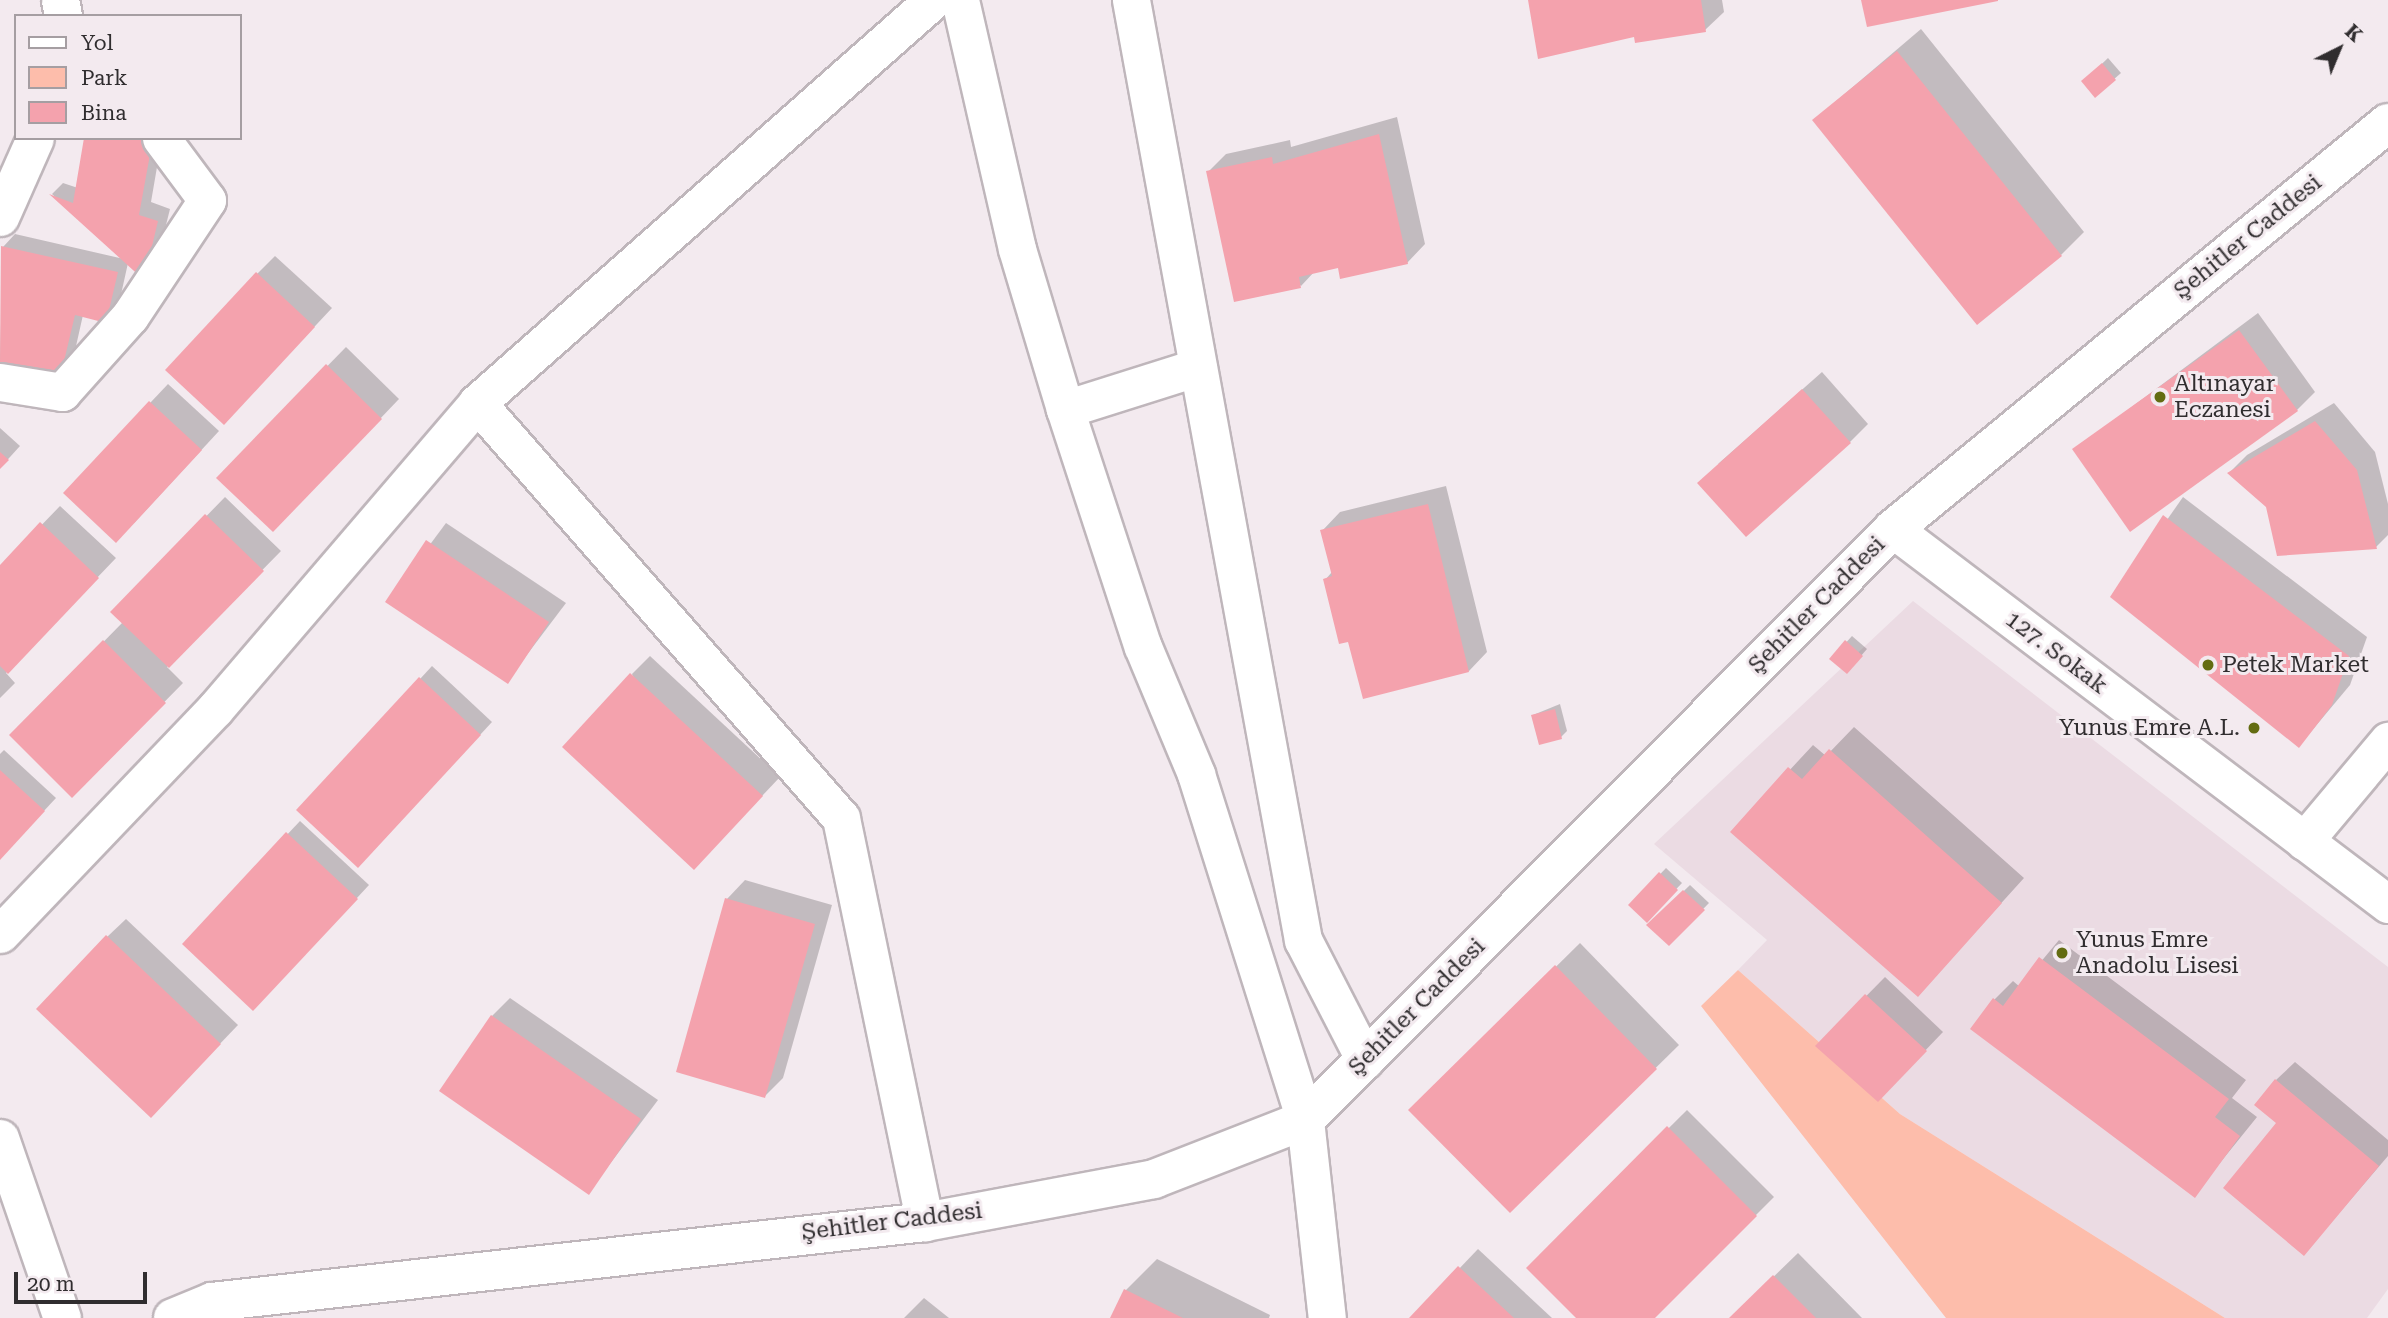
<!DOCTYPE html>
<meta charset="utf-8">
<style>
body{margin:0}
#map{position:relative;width:2388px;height:1318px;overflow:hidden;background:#f3eaef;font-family:"Roboto Serif",serif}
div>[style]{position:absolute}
.built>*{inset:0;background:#ebdbe3}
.green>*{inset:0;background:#fdbdab}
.shadow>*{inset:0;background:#0003}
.building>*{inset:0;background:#f4a2ad}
.roads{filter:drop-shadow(2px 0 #bfb6bb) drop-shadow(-2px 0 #bfb6bb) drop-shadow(0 2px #bfb6bb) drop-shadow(0 -2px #bfb6bb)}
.minor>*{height:37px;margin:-18.5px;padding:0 18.5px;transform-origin:18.5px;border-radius:18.5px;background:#fff}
.tertiary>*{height:38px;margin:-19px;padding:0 19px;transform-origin:19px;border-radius:19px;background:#fff}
.dots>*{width:19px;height:19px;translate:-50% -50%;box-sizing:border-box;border:4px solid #f3eaef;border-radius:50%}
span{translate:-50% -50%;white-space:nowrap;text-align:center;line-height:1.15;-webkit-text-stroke:6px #f3eaef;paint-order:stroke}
.street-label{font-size:23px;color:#302d2f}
.poi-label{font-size:23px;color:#302d2f}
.left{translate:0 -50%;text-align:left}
.right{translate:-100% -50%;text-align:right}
.legend{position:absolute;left:14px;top:14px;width:228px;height:126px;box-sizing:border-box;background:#f3eaef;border:2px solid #a59ea2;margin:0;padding:9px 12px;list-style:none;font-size:21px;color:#302d2f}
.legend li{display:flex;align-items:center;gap:14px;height:35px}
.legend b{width:35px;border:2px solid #a59ea2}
.north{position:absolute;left:2304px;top:14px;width:70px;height:70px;-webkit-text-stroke:5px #f3eaef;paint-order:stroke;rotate:43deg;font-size:19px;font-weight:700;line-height:28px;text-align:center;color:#302d2f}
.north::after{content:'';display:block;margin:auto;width:24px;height:32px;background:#302d2f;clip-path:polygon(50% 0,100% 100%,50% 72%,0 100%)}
.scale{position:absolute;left:14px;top:1272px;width:133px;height:32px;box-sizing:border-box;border:4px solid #302d2f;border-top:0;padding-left:9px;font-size:21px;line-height:24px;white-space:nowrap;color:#302d2f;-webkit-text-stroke:5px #f3eaef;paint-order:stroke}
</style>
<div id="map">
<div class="built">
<i style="clip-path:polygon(1913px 601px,2388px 967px,2388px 1289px,2367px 1318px,2225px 1318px,1900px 1114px,1738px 970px,1767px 940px,1654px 844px)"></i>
</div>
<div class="green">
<i style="clip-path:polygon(1738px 970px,1900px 1114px,2225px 1318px,1946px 1318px,1701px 1006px)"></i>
</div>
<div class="shadow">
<i style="clip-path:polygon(1530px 0,1722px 0,1724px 12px,1705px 30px,1636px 34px)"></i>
<i style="clip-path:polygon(1921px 29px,2084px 232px,2061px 255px,1814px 120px)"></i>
<i style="clip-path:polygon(2108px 58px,2121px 73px,2096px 95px,2084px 81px)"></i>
<i style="clip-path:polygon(1397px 117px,1425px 244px,1407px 263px,1339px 266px,1315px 271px,1301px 286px,1208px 172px,1226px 154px,1290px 140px,1291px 147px)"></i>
<i style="clip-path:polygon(162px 138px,151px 202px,170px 209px,156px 265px,128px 263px,118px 308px,106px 321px,83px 315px,72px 364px,59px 377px,0 363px,3px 247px,15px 234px,124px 259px,52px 194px,63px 183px,78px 188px)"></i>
<i style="clip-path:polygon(275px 256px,332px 308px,242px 404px,257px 274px)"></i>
<i style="clip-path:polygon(2258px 313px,2315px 392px,2297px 410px,2074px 450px)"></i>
<i style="clip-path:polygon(346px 347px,399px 399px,291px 512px,219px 477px)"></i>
<i style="clip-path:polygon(1822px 372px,1868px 424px,1850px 442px,1718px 464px)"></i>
<i style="clip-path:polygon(168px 384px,219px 431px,134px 523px,65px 493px)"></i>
<i style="clip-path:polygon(2334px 403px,2375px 452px,2388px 504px,2388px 535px,2376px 547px,2267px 506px,2229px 473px,2247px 455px)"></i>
<i style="clip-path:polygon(0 428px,20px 446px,0 468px)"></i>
<i style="clip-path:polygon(1446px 486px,1487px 652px,1469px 671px,1350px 640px,1325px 580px,1332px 572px,1322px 531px,1340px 512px)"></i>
<i style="clip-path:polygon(225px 497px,281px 551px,167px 667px,183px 683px,72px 796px,12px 735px,123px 622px,113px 612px)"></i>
<i style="clip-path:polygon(2183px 497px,2367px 637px,2350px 685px,2299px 746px,2113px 597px)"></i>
<i style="clip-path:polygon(60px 506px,116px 558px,6px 673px,15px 683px,0 698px,0 568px)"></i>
<i style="clip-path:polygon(446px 523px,566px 603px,507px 681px,388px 601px)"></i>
<i style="clip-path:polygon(1852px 636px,1867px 649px,1847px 672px,1831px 659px)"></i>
<i style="clip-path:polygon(650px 656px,780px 777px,712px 849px,632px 674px)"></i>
<i style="clip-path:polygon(432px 666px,492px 722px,371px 853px,420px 679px)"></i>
<i style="clip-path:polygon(1560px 704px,1567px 731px,1561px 737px,1533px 715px)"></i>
<i style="clip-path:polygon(1854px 727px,2024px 878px,1918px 995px,1733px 831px,1813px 745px,1826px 756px)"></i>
<i style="clip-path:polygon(4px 750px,56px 798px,0 858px,0 754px)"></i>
<i style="clip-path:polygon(300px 821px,369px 885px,266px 996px,184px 944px)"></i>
<i style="clip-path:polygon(1666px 868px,1682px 883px,1647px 920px,1631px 905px)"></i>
<i style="clip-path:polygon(745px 880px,832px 905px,783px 1078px,765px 1096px,727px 899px)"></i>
<i style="clip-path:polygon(1690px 885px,1709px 903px,1669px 944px,1649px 925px)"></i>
<i style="clip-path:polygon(126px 919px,238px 1025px,169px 1097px,107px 937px)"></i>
<i style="clip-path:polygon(2059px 940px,2246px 1080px,2232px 1098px,2257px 1117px,2194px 1195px,1994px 1000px,2013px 981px,2020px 987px)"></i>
<i style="clip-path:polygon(1580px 943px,1679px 1045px,1510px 1211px,1411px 1110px)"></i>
<i style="clip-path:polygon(1885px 977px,1943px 1032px,1896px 1081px,1818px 1045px)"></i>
<i style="clip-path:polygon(510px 998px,658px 1100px,588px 1193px,492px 1016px)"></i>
<i style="clip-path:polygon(2295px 1062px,2388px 1140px,2388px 1156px,2304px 1254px,2276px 1080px)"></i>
<i style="clip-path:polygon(1687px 1110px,1774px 1197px,1653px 1318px,1578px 1318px,1528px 1268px)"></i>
<i style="clip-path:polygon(1478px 1249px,1552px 1318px,1412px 1318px)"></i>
<i style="clip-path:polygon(1798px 1253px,1862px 1318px,1731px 1318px)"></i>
<i style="clip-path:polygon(1157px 1259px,1270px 1315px,1269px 1318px,1112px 1318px,1126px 1290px)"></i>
<i style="clip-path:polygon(924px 1298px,949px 1318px,904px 1318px)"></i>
</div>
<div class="building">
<i style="clip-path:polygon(1528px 0,1701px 0,1706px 32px,1635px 43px,1634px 37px,1538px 59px)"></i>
<i style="clip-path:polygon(1861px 0,1998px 0,1998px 1px,1867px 27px)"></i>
<i style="clip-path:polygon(1897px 51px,2062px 256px,1977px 325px,1812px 120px)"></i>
<i style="clip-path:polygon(2102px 63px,2116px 80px,2095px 98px,2081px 81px)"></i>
<i style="clip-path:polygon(1379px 134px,1408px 264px,1340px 279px,1338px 268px,1299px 277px,1301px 288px,1234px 302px,1206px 171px,1272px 157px,1273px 164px)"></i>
<i style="clip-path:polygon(84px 138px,153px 138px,139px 215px,158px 221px,144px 280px,49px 194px,73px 203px)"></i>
<i style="clip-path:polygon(1px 246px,118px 272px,106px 323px,75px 315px,60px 378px,0 365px)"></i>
<i style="clip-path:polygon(256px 272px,315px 327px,224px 425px,165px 370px)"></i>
<i style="clip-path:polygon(2239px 330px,2298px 411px,2130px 532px,2072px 449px)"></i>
<i style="clip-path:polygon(326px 364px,382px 419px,273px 532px,216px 478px)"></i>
<i style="clip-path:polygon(1802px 389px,1851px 443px,1746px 537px,1697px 483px)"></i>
<i style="clip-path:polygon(149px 401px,202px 450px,116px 543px,63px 493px)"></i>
<i style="clip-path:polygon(2315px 421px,2357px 470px,2377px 549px,2277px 556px,2266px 507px,2227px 473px)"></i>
<i style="clip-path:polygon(0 452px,9px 460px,0 469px)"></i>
<i style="clip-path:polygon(1428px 504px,1469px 672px,1363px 699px,1348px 642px,1339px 644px,1323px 579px,1332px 576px,1320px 530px)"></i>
<i style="clip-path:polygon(205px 514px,264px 571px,169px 668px,110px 612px)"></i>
<i style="clip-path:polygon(2163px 515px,2349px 656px,2332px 705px,2299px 748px,2110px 597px)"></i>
<i style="clip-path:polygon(40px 522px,99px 578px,8px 674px,0 666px,0 565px)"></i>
<i style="clip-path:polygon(426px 540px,549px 622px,508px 684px,385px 602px)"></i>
<i style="clip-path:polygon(103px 640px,166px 703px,72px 798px,9px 735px)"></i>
<i style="clip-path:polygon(1845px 640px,1863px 656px,1847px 674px,1829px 659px)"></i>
<i style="clip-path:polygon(630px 673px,763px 796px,694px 870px,562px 747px)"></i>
<i style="clip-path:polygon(419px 677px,481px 735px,358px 868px,296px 810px)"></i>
<i style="clip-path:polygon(1555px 709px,1562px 739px,1539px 745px,1531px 715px)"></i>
<i style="clip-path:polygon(1829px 749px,2002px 903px,1918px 997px,1730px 832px,1788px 767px,1802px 779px)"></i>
<i style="clip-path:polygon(0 770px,45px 811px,0 860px)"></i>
<i style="clip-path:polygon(286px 832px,358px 899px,253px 1011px,182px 944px)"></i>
<i style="clip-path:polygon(1659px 872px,1678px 890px,1647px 923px,1628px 905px)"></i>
<i style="clip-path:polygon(1683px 890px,1705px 910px,1669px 946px,1646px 925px)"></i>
<i style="clip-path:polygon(725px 898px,815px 924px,765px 1098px,676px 1072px)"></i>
<i style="clip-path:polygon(106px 935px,221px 1044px,151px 1118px,36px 1009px)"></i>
<i style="clip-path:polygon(2039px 957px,2229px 1099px,2215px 1117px,2240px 1136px,2195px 1198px,1970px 1029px,1993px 998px,2003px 1006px)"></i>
<i style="clip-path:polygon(1555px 965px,1657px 1069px,1510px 1213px,1408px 1110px)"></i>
<i style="clip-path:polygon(1865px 994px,1927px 1051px,1878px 1102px,1815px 1046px)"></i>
<i style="clip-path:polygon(491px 1015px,641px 1119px,589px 1195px,439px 1091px)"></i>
<i style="clip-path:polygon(2275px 1079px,2379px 1166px,2304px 1256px,2223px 1188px,2276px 1123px,2254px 1105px)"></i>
<i style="clip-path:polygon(1667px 1126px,1757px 1216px,1655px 1318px,1576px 1318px,1526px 1268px)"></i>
<i style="clip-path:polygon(1458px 1266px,1514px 1318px,1409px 1318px)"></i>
<i style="clip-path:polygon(1773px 1275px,1816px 1318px,1729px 1318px)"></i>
<i style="clip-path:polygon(1124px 1289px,1183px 1318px,1110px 1318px)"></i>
</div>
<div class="roads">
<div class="minor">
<i style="left:60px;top:0;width:16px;rotate:79deg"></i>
<i style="left:960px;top:0;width:255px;rotate:77.1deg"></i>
<i style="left:1017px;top:249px;width:167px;rotate:73.3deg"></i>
<i style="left:1065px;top:409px;width:250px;rotate:71.9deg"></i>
<i style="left:1143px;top:647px;width:138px;rotate:67.3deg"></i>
<i style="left:1196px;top:774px;width:363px;rotate:72.5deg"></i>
<i style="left:1305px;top:1120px;width:199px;rotate:83.7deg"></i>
<i style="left:1131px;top:0;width:956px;rotate:79.63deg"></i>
<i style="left:1303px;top:940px;width:135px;rotate:62.7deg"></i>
<i style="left:0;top:217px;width:86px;rotate:-66.1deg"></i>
<i style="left:0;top:382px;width:63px;rotate:9.2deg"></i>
<i style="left:62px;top:392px;width:102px;rotate:-48.2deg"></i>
<i style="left:130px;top:316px;width:139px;rotate:-56.4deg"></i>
<i style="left:207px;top:200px;width:77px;rotate:-126.6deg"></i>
<i style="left:477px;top:403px;width:552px;rotate:48.75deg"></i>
<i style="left:841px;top:818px;width:413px;rotate:78.3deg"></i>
<i style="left:1065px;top:409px;width:139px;rotate:-17.5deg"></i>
<i style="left:1893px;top:529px;width:621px;rotate:37.15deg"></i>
<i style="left:2304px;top:841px;width:131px;rotate:-50deg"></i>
<i style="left:0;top:934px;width:311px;rotate:-46.3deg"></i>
<i style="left:215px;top:709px;width:403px;rotate:-49.4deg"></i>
<i style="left:477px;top:403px;width:609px;rotate:-41.47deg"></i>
<i style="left:0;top:1138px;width:190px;rotate:71deg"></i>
</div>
<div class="tertiary">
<i style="left:173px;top:1318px;width:42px;rotate:-22.3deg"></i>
<i style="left:212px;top:1302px;width:717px;rotate:-6.4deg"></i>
<i style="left:925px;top:1222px;width:233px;rotate:-10.6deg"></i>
<i style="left:1154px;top:1179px;width:162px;rotate:-21.3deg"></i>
<i style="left:1305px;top:1120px;width:834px;rotate:-45.15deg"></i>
<i style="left:1893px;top:529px;width:640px;rotate:-39.36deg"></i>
</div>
</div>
<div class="dots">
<i style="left:2160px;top:397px;background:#636c11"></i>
<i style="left:2208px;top:665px;background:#636c11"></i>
<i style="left:2254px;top:728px;background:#636c11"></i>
<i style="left:2062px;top:953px;background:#636c11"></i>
</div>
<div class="street-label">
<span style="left:2248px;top:237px;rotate:-39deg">Şehitler Caddesi</span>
<span style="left:1817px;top:605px;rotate:-45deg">Şehitler Caddesi</span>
<span style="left:2056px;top:653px;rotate:37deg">127. Sokak</span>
<span style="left:1417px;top:1007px;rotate:-45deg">Şehitler Caddesi</span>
<span style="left:892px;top:1222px;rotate:-7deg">Şehitler Caddesi</span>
</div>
<div class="poi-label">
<span class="left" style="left:2174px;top:397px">Altınayar<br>Eczanesi</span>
<span class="left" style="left:2222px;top:665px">Petek Market</span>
<span class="right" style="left:2240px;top:728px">Yunus Emre A.L.</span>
<span class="left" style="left:2076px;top:953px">Yunus Emre<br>Anadolu Lisesi</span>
</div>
<ul class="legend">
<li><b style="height:9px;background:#fff"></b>Yol</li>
<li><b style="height:19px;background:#fdbdab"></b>Park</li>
<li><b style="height:19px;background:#f4a2ad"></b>Bina</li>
</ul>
<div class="north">K</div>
<div class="scale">20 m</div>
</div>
